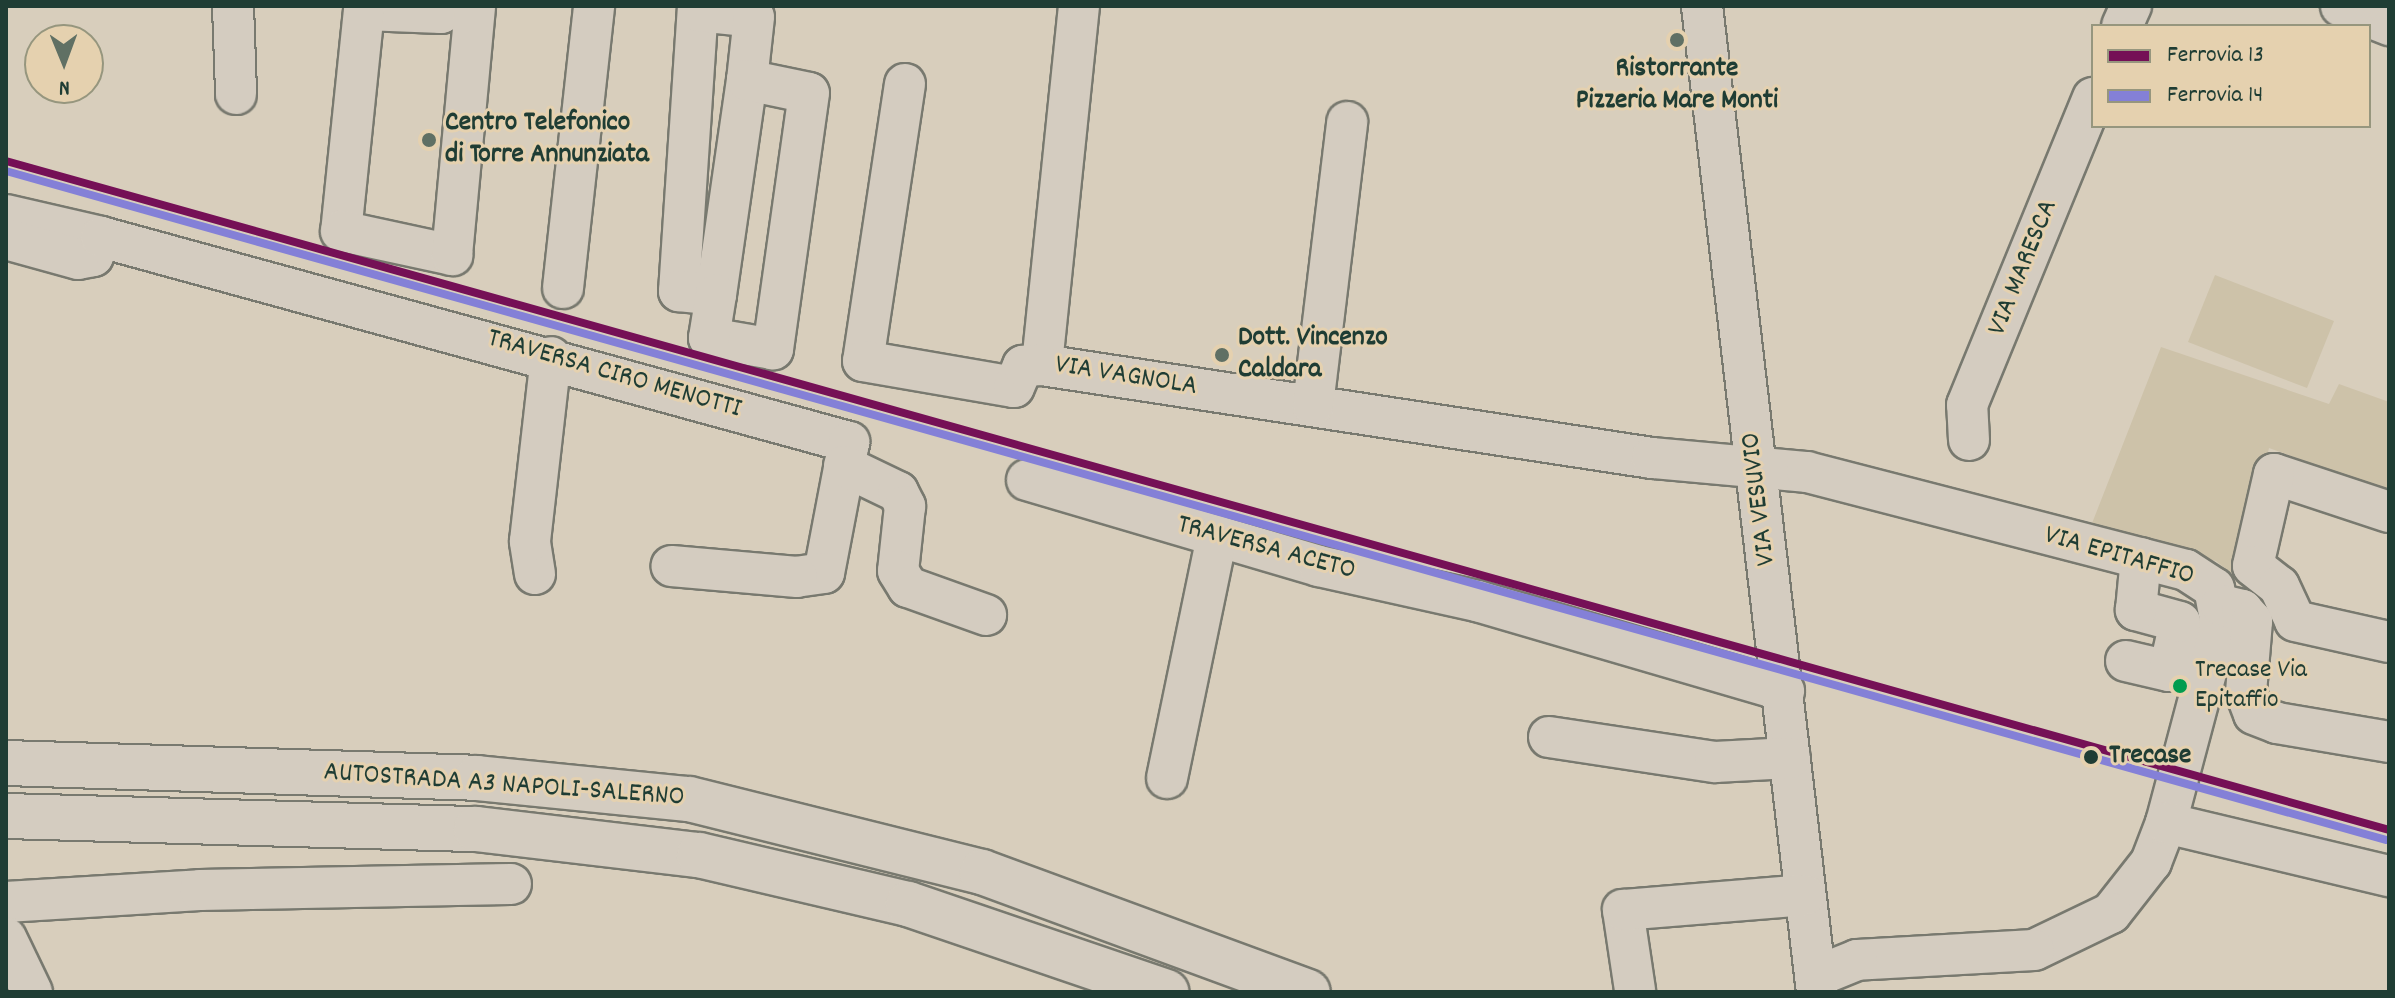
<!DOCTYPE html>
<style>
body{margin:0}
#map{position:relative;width:2395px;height:998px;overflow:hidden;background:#d8cebc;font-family:Dekko,sans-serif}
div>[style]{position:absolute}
.green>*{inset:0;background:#cdc2a9}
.roads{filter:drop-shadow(2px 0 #78796f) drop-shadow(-2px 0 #78796f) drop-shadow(0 2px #78796f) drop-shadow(0 -2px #78796f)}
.minor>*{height:40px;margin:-20px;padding:0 20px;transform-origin:20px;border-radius:20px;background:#d4ccc0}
.highway>*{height:44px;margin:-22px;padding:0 22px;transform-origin:22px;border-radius:22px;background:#d4ccc0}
.rail-1>*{height:8px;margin:-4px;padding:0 4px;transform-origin:4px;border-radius:4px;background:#751056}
.rail-2>*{height:8px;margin:-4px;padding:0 4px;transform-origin:4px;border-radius:4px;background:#8480d7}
.dots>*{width:22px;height:22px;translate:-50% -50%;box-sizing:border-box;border:4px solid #e5d1af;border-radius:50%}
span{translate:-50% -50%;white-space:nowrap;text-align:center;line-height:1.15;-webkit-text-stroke:6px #e5d1af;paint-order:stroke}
.bus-label{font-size:26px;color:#1f3d34}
.left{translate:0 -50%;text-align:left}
.poi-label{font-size:28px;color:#1f3d34;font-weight:700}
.street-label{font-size:28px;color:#1f3d34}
.stop-label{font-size:28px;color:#1f3d34;font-weight:700}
.frame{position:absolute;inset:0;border:8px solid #1f3d34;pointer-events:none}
.legend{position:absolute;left:2091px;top:24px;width:280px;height:104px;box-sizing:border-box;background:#e5d1af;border:2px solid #96967e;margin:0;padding:10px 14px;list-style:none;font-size:24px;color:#1f3d34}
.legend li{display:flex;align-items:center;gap:16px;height:40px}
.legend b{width:40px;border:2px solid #96967e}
.north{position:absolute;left:24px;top:24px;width:80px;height:80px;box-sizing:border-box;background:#e5d1af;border:2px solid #96967e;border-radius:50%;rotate:179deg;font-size:22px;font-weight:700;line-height:32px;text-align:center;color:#1f3d34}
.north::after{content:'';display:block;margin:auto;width:28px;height:36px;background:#607064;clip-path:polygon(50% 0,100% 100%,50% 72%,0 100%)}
</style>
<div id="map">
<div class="green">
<i style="clip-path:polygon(2215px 275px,2334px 321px,2307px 388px,2188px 342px)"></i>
<i style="clip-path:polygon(2161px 347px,2329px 404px,2339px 384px,2389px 402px,2389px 491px,2269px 448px,2236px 577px,2216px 561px,2089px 531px)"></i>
</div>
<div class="roads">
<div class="minor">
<i style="left:233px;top:6px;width:88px;rotate:88deg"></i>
<i style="left:442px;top:6px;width:7px;rotate:98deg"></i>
<i style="left:441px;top:13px;width:77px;rotate:-177.8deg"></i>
<i style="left:364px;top:10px;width:222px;rotate:95.9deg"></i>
<i style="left:341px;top:231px;width:114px;rotate:12.2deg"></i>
<i style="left:452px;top:255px;width:250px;rotate:-84.7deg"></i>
<i style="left:698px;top:6px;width:286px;rotate:93.8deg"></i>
<i style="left:679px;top:291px;width:37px;rotate:6deg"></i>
<i style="left:716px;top:295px;width:217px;rotate:-81.8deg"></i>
<i style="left:1079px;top:6px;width:361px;rotate:95.9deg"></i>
<i style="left:1042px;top:365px;width:617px;rotate:8.67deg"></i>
<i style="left:1652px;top:458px;width:156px;rotate:5.2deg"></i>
<i style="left:1807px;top:472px;width:391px;rotate:14.5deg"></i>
<i style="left:2186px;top:570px;width:33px;rotate:33deg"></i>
<i style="left:2214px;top:588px;width:33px;rotate:79deg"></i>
<i style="left:2220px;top:620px;width:210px;rotate:104.9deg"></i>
<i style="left:2166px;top:823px;width:42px;rotate:111deg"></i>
<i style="left:2151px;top:862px;width:65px;rotate:128.1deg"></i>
<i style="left:2111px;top:913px;width:85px;rotate:154.3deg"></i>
<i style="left:2034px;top:950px;width:177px;rotate:176.8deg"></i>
<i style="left:1857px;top:960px;width:45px;rotate:158deg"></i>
<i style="left:1702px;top:6px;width:993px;rotate:83.35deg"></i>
<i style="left:2341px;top:6px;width:52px;rotate:21.6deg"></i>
<i style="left:698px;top:11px;width:56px;rotate:6.1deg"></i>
<i style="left:754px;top:17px;width:63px;rotate:96.3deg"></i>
<i style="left:747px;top:80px;width:63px;rotate:11.8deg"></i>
<i style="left:809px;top:93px;width:259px;rotate:98deg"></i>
<i style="left:773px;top:349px;width:65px;rotate:-170.2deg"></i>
<i style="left:709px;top:338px;width:44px;rotate:-80.8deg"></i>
<i style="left:2122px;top:26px;width:22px;rotate:-66deg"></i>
<i style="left:905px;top:84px;width:280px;rotate:98.6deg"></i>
<i style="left:863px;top:361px;width:153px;rotate:9.8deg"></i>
<i style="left:1014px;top:387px;width:23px;rotate:-67deg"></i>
<i style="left:1023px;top:366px;width:19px;rotate:-3deg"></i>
<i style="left:6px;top:215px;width:98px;rotate:13deg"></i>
<i style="left:101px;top:237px;width:21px;rotate:113deg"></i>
<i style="left:93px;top:256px;width:15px;rotate:169deg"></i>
<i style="left:78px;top:259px;width:75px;rotate:-164.5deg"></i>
<i style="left:101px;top:237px;width:776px;rotate:15.33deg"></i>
<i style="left:849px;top:442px;width:133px;rotate:100.8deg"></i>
<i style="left:824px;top:573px;width:27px;rotate:172deg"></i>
<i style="left:797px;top:577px;width:126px;rotate:-175deg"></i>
<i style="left:563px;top:288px;width:284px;rotate:-83.7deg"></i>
<i style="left:1313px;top:405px;width:285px;rotate:-83.1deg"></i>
<i style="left:1969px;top:440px;width:35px;rotate:-93deg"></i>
<i style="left:1967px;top:405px;width:332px;rotate:-67.7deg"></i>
<i style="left:844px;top:466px;width:60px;rotate:25.7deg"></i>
<i style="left:898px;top:492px;width:16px;rotate:63deg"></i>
<i style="left:905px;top:506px;width:65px;rotate:96.1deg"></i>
<i style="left:898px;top:571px;width:19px;rotate:58deg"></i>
<i style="left:908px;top:587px;width:83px;rotate:19.7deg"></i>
<i style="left:1027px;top:480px;width:304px;rotate:16.4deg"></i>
<i style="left:1319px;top:566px;width:162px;rotate:12.5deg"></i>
<i style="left:1477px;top:601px;width:320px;rotate:16.3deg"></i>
<i style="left:2389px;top:512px;width:121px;rotate:-161.7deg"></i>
<i style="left:2274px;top:474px;width:94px;rotate:102.9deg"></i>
<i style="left:2253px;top:566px;width:33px;rotate:38deg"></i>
<i style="left:2279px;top:586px;width:38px;rotate:65deg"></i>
<i style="left:2295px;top:621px;width:96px;rotate:12.6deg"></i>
<i style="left:535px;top:574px;width:33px;rotate:-99deg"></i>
<i style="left:530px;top:541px;width:185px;rotate:-83.5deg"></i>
<i style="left:2221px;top:605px;width:22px;rotate:13deg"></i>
<i style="left:2242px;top:610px;width:15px;rotate:48deg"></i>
<i style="left:2252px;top:621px;width:72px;rotate:94.8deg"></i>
<i style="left:2246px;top:693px;width:22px;rotate:69deg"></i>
<i style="left:2254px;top:714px;width:25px;rotate:21deg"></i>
<i style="left:2277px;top:723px;width:114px;rotate:9.6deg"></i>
<i style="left:2126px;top:661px;width:44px;rotate:13.1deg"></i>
<i style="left:2169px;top:671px;width:50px;rotate:-77.3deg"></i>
<i style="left:2180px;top:622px;width:46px;rotate:-164.7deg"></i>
<i style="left:2136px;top:610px;width:52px;rotate:-84.5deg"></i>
<i style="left:1549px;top:737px;width:168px;rotate:8.6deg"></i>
<i style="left:1715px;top:762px;width:75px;rotate:-3.1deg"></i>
<i style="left:1167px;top:778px;width:247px;rotate:-78.3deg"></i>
<i style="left:2166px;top:823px;width:229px;rotate:13.4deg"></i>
<i style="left:6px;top:902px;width:194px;rotate:-3.5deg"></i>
<i style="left:200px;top:890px;width:311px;rotate:-1.1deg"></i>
<i style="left:6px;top:938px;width:60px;rotate:64.3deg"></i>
<i style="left:1635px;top:990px;width:81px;rotate:-98.5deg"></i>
<i style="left:1623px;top:910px;width:182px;rotate:-4.7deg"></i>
</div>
<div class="highway">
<i style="left:6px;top:763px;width:471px;rotate:1.8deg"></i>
<i style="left:477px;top:778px;width:213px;rotate:5.7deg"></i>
<i style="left:689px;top:799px;width:302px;rotate:14deg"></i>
<i style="left:982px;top:872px;width:347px;rotate:20.2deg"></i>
<i style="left:6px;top:816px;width:470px;rotate:1.6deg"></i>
<i style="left:476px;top:829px;width:225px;rotate:6.7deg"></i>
<i style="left:699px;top:855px;width:215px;rotate:13.2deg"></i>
<i style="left:908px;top:904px;width:273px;rotate:18.8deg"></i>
</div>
</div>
<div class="rail-1">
<i style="left:6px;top:161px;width:2475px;rotate:15.68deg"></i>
</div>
<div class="rail-2">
<i style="left:6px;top:171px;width:2472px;rotate:15.7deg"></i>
</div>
<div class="dots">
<i style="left:1677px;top:40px;background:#607064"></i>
<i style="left:429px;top:140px;background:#607064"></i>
<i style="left:1222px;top:355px;background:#607064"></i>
<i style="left:2180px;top:686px;background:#039c4e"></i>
<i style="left:2091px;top:757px;background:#1f3d34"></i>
</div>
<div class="bus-label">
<span class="left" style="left:2195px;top:686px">Trecase Via<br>Epitaffio</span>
</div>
<div class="poi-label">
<span style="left:1677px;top:86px">Ristorrante<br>Pizzeria Mare Monti</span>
<span class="left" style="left:445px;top:140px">Centro Telefonico<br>di Torre Annunziata</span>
<span class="left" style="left:1238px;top:355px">Dott. Vincenzo<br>Caldara</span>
</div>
<div class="street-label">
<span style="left:2024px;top:268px;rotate:-68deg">VIA MARESCA</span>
<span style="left:614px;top:375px;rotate:16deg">TRAVERSA CIRO MENOTTI</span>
<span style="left:1126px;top:377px;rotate:9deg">VIA VAGNOLA</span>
<span style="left:1760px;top:499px;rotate:-97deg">VIA VESUVIO</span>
<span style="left:1266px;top:549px;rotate:15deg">TRAVERSA ACETO</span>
<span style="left:2119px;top:557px;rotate:16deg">VIA EPITAFFIO</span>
<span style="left:504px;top:786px;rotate:4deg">AUTOSTRADA A3 NAPOLI-SALERNO</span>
</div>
<div class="stop-label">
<span class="left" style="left:2109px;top:757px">Trecase</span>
</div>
<div class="frame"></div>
<ul class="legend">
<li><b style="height:10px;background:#751056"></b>Ferrovia 13</li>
<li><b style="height:10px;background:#8480d7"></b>Ferrovia 14</li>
</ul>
<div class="north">N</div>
</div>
